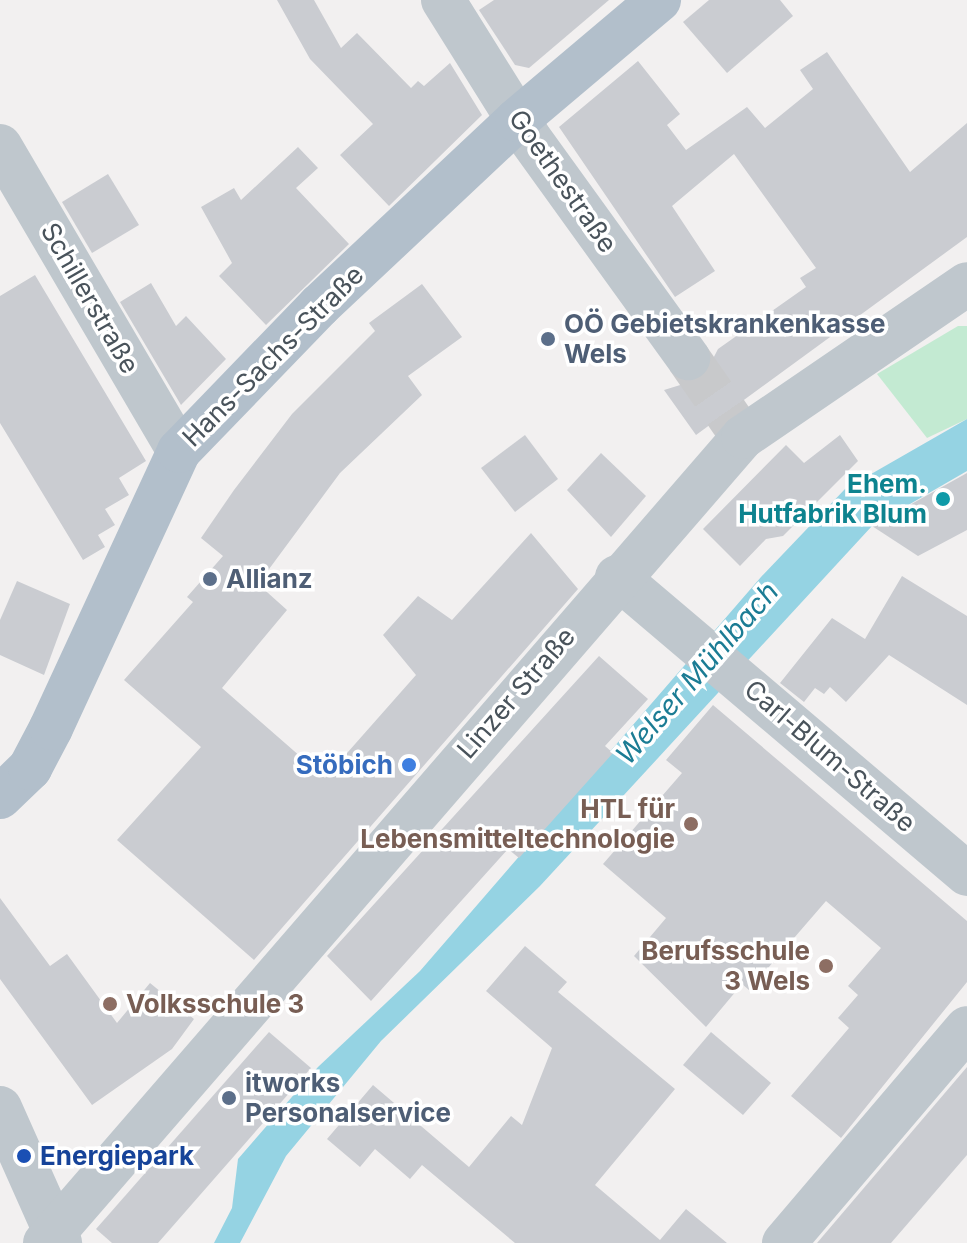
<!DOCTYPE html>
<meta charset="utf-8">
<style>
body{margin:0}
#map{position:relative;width:967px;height:1243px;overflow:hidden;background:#f2f0f0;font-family:Inter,sans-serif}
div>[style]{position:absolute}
.green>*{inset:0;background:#c3ead2}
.water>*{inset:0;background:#95d3e3}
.building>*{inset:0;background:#caccd1}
.minor-tunnel>*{height:44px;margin-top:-22px;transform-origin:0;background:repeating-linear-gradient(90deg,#c8c9cb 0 44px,transparent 0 66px)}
.minor>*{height:44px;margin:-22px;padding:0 22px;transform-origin:22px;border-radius:22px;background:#bfc7cd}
.major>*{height:44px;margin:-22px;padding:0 22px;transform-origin:22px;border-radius:22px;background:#b2bfcb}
.dots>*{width:22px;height:22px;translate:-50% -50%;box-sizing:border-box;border:4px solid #fff;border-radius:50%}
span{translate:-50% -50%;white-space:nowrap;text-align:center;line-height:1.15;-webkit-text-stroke:7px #fff;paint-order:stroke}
.street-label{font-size:26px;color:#49535b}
.service-label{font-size:26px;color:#4e5e75;font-weight:700}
.left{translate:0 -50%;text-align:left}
.culture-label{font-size:26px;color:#0d838f;font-weight:700}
.right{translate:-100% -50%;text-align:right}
.shop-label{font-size:26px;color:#366cbe;font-weight:700}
.education-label{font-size:26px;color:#785e54;font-weight:700}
.transit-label{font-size:26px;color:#164399;font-weight:700}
.water-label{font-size:28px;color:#1b7c94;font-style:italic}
</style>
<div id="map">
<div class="green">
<i style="clip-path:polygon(958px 326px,967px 326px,967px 419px,927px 438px,877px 374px)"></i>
</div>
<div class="water">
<i style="clip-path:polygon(967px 419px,967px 471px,872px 526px,540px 886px,381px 1041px,286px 1156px,240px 1243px,214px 1243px,232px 1208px,238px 1159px,318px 1067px,420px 971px,761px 577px,845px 489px)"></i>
</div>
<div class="building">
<i style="clip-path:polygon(277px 0,314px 0,341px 48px,357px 33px,411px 88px,418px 81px,424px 86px,450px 63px,482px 115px,389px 206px,340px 155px,373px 124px,310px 59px)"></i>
<i style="clip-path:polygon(494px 0,609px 0,529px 68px,515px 65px,479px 10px)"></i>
<i style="clip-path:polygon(709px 0,780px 0,793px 16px,727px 73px,683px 22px)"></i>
<i style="clip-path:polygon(827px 52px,910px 172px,967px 123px,967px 237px,696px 435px,664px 390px,703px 378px,718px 349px,806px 287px,800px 278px,816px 268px,734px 154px,672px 206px,715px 271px,675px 297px,559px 127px,638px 61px,680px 114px,667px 125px,686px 150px,747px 107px,765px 128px,813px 89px,800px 70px)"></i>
<i style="clip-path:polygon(298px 147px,318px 168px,296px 188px,349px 244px,266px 325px,219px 276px,232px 263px,201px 207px,234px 188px,241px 200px)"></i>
<i style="clip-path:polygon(108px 174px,139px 225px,92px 253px,62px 202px)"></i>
<i style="clip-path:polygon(35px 275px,146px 461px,119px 478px,129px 495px,105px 509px,115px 525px,98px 535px,105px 547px,83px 560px,0 423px,0 296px)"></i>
<i style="clip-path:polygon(151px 283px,176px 326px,186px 316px,226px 359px,181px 405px,120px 302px)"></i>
<i style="clip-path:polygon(422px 284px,462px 337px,408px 376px,422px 395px,340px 473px,258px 584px,287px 610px,222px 688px,325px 778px,416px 675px,383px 635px,418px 596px,452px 620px,531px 533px,578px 589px,254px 960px,117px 840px,201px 747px,124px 680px,193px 602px,187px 597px,223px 556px,201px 538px,234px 490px,292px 414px,375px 331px,369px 323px)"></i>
<i style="clip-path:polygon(525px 435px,558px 479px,515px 512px,481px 468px)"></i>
<i style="clip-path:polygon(840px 435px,858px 461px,783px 536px,766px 539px,740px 566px,703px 529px,786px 445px,804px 463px)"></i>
<i style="clip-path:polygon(601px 453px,646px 496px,611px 537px,567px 490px)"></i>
<i style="clip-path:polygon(967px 473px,967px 530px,918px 556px,872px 526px)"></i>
<i style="clip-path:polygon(902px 576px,967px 616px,967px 705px,889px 655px,846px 702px,830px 687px,824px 694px,815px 688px,804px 702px,780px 683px,832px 618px,865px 639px)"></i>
<i style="clip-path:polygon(17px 581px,70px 604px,44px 675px,0 655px,0 620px)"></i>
<i style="clip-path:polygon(599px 656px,648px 699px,605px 746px,613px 753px,519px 858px,508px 849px,371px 1001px,327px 956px)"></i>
<i style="clip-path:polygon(713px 705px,967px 921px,967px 982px,841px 1138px,791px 1096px,849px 1028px,838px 1018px,858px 995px,848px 986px,881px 948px,826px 901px,749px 990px,742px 984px,706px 1027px,634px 956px,666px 918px,603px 864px,682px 773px,666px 760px)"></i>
<i style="clip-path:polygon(0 898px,50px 966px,67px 954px,117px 1023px,150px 983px,194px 1019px,172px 1049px,92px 1105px,0 979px)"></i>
<i style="clip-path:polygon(525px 946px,567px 982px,558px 992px,675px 1089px,595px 1185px,660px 1240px,686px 1209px,727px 1243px,515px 1243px,422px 1165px,410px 1179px,375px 1149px,360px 1167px,327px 1139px,373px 1085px,469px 1167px,511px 1116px,522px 1125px,552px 1048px,486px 991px)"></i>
<i style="clip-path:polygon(269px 1032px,311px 1068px,158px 1243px,112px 1243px,96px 1229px)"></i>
<i style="clip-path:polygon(711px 1032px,771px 1083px,743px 1115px,683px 1065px)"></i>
<i style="clip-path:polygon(967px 1067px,967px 1155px,891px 1243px,817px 1243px)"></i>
</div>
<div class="minor-tunnel">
<i style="left:688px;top:358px;width:96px;rotate:55.2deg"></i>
</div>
<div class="minor">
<i style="left:443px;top:0;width:160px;rotate:58deg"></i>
<i style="left:528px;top:136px;width:274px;rotate:54.2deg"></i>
<i style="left:0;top:146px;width:354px;rotate:59.6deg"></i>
<i style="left:617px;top:577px;width:459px;rotate:40.3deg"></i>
<i style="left:0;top:1108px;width:148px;rotate:66deg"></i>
<i style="left:45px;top:1243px;width:1066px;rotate:-49.11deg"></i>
<i style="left:743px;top:437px;width:271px;rotate:-34.3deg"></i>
<i style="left:784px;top:1243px;width:282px;rotate:-49.6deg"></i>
</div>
<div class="major">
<i style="left:0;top:797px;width:42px;rotate:-44deg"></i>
<i style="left:30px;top:768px;width:45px;rotate:-62.3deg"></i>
<i style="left:51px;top:728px;width:305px;rotate:-65.2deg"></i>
<i style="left:179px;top:451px;width:202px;rotate:-46deg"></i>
<i style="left:319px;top:306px;width:272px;rotate:-43.2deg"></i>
<i style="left:517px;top:120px;width:186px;rotate:-40.2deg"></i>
</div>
<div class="dots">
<i style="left:548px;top:339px;background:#5c6f8a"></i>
<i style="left:943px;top:499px;background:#0f9aa8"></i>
<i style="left:210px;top:579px;background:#5c6f8a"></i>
<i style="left:409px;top:765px;background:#3f7fe0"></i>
<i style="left:691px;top:824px;background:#8d6e63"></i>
<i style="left:826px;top:966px;background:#8d6e63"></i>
<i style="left:110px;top:1004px;background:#8d6e63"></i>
<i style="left:229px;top:1098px;background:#5c6f8a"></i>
<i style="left:24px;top:1156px;background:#1a4fb4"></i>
</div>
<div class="street-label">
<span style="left:563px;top:181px;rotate:55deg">Goethestraße</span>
<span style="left:90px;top:298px;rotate:60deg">Schillerstraße</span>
<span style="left:273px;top:356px;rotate:-45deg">Hans-Sachs-Straße</span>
<span style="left:516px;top:693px;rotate:-49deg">Linzer Straße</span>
<span style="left:830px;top:756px;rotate:41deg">Carl-Blum-Straße</span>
</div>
<div class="service-label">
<span class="left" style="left:564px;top:339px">OÖ Gebietskrankenkasse<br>Wels</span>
<span class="left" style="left:226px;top:579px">Allianz</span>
<span class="left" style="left:245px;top:1098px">itworks<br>Personalservice</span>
</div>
<div class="culture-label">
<span class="right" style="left:927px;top:499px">Ehem.<br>Hutfabrik Blum</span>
</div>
<div class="shop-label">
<span class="right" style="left:393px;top:765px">Stöbich</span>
</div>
<div class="education-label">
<span class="right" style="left:675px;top:824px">HTL für<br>Lebensmitteltechnologie</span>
<span class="right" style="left:810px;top:966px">Berufsschule<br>3 Wels</span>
<span class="left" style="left:126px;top:1004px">Volksschule 3</span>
</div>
<div class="transit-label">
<span class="left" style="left:40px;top:1156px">Energiepark</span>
</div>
<div class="water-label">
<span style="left:697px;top:673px;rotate:-49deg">Welser Mühlbach</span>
</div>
</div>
